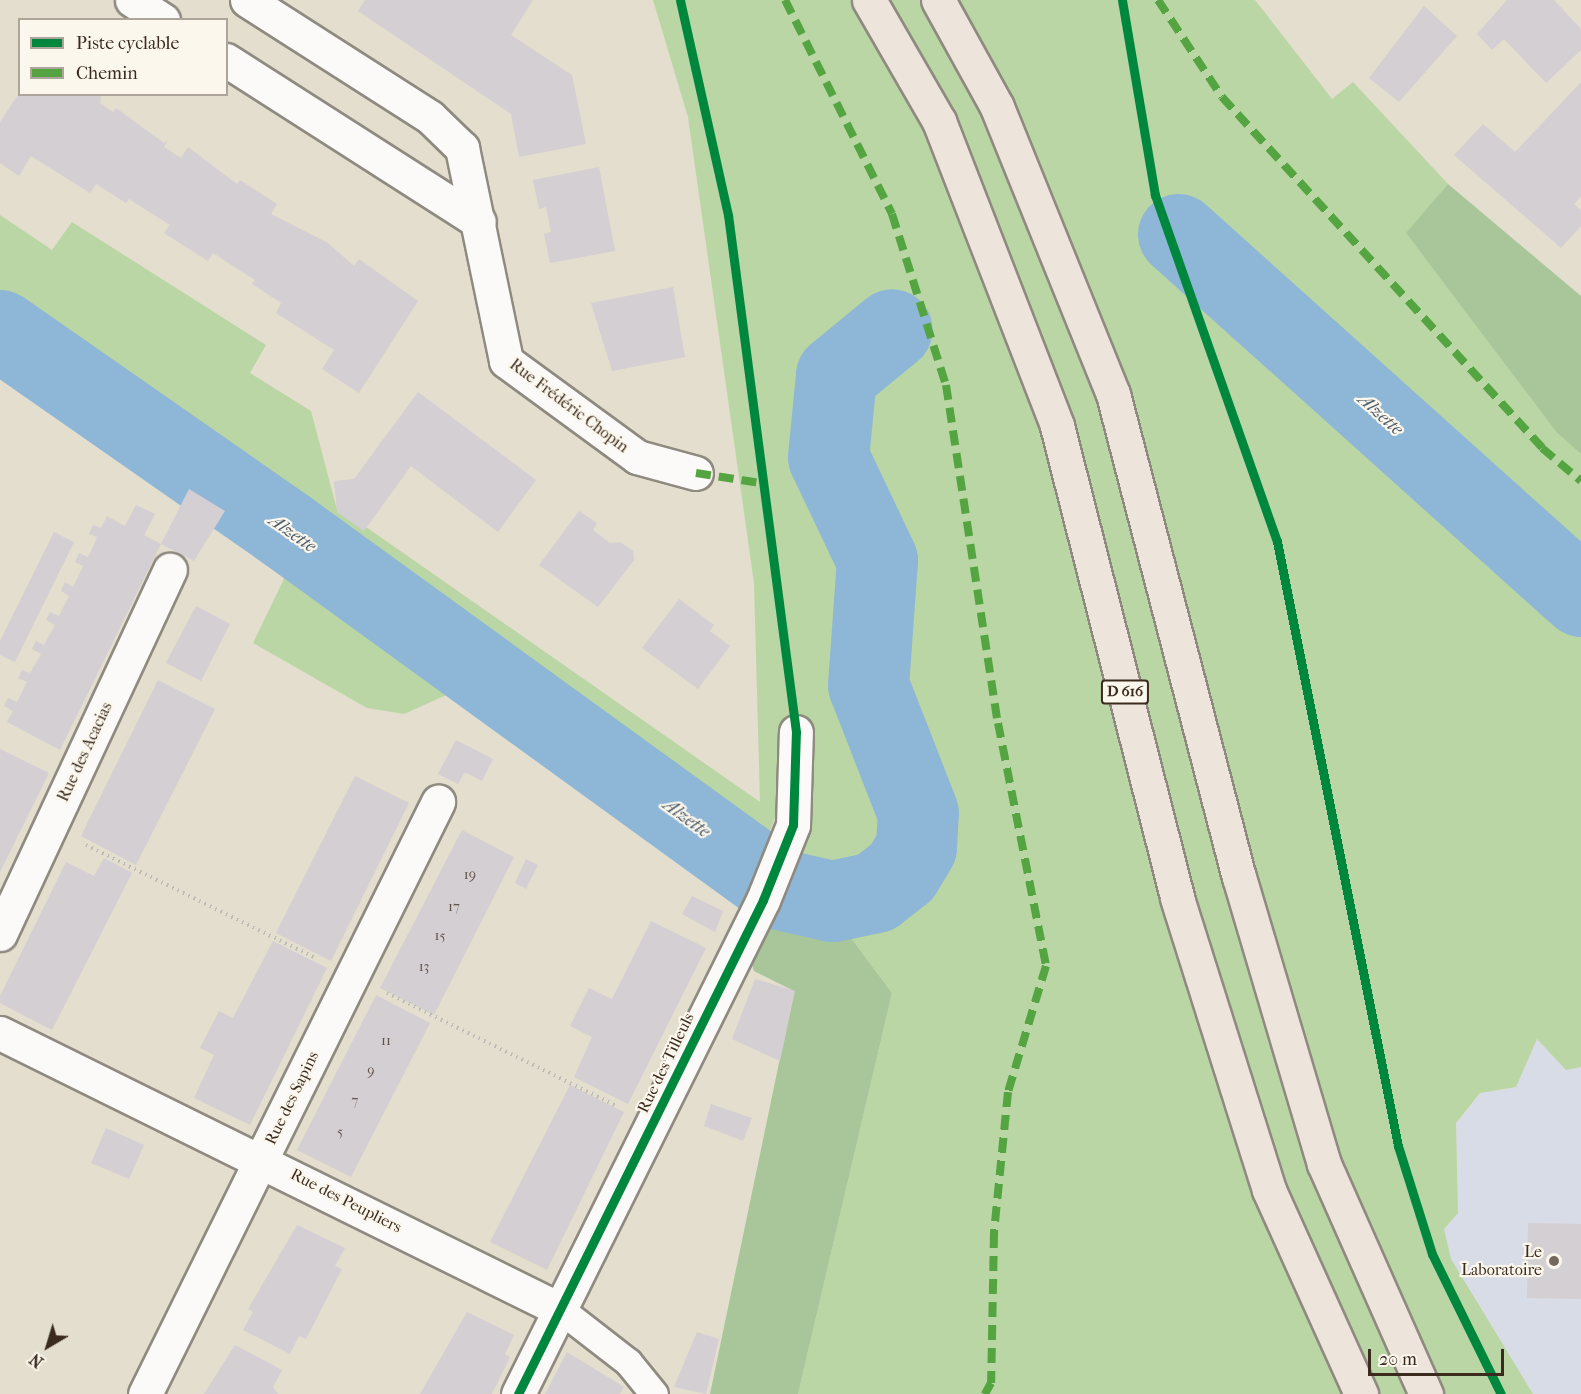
<!DOCTYPE html>
<meta charset="utf-8">
<style>
body{margin:0}
#map{position:relative;width:1581px;height:1394px;overflow:hidden;background:#e3decd;font-family:"IM FELL French Canon",serif}
div>[style]{position:absolute}
.built>*{inset:0;background:#d8dce6}
.green>*{inset:0;background:#bad6a4}
.forest>*{inset:0;background:#a9c69a}
.river>*{height:81px;margin:-40.5px;padding:0 40.5px;transform-origin:40.5px;border-radius:40.5px;background:#8eb6d6}
.building>*{inset:0;background:#d4cfd2}
.path>*{height:4px;margin-top:-2px;transform-origin:0;background:repeating-linear-gradient(90deg,#bebbb7 0 1.5px,transparent 0 6px)}
.roads{filter:drop-shadow(2px 0 #8f8a80) drop-shadow(-2px 0 #8f8a80) drop-shadow(0 2px #8f8a80) drop-shadow(0 -2px #8f8a80)}
.lane>*{height:27px;margin:-13.5px;padding:0 13.5px;transform-origin:13.5px;border-radius:13.5px;background:#fbfaf8}
.street>*{height:33px;margin:-16.5px;padding:0 16.5px;transform-origin:16.5px;border-radius:16.5px;background:#fbfaf8}
.primary>*{height:33px;margin:-16.5px;padding:0 16.5px;transform-origin:16.5px;border-radius:16.5px;background:#ede5dc}
.quiet>*{height:8px;margin-top:-4px;transform-origin:0;background:repeating-linear-gradient(90deg,#54a441 0 15px,transparent 0 23px)}
.cycleway>*{height:9px;margin:-4.5px;padding:0 4.5px;transform-origin:4.5px;border-radius:4.5px;background:#00873e}
.dots>*{width:16px;height:16px;translate:-50% -50%;box-sizing:border-box;border:3px solid #fbf7ec;border-radius:50%}
span{translate:-50% -50%;white-space:nowrap;text-align:center;line-height:1.15;-webkit-text-stroke:4.5px #fbf7ec;paint-order:stroke}
.number-label{font-size:14px;color:#61534b}
.number-label span{-webkit-text-stroke-width:0}
.shield-label span{padding:2px 4px;background:#fbf7ec;border:2px solid;border-radius:4px;-webkit-text-stroke-width:0}
.shield-label{font-size:15px;color:#3b2a1e;font-weight:700}
.street-label{font-size:16px;color:#3b2a1e}
.poi-label{font-size:16px;color:#3b2a1e}
.right{translate:-100% -50%;text-align:right}
.water-label{font-size:18px;color:#4d5b69;font-style:italic}
.legend{position:absolute;left:18px;top:18px;width:210px;height:78px;box-sizing:border-box;background:#fbf7ec;border:2px solid #aea59a;margin:0;padding:8px 10px;list-style:none;font-size:18px;color:#3b2a1e}
.legend li{display:flex;align-items:center;gap:12px;height:30px}
.legend b{width:30px;border:2px solid #aea59a}
.north{position:absolute;left:18px;top:1316px;width:60px;height:60px;-webkit-text-stroke:4px #fbf7ec;paint-order:stroke;rotate:218deg;font-size:16px;font-weight:700;line-height:24px;text-align:center;color:#3b2a1e}
.north::after{content:'';display:block;margin:auto;width:21px;height:27px;background:#3b2a1e;clip-path:polygon(50% 0,100% 100%,50% 72%,0 100%)}
.scale{position:absolute;left:1368px;top:1349px;width:136px;height:27px;box-sizing:border-box;border:3px solid #3b2a1e;border-top:0;padding-left:8px;font-size:18px;line-height:21px;white-space:nowrap;color:#3b2a1e;-webkit-text-stroke:4px #fbf7ec;paint-order:stroke}
</style>
<div id="map">
<div class="built">
<i style="clip-path:polygon(1537px 1039px,1566px 1070px,1581px 1067px,1581px 1394px,1533px 1394px,1451px 1259px,1444px 1229px,1458px 1213px,1456px 1123px,1481px 1093px,1516px 1087px)"></i>
</div>
<div class="green">
<i style="clip-path:polygon(653px 0,1255px 0,1332px 99px,1353px 82px,1448px 184px,1407px 234px,1557px 433px,1581px 454px,1581px 1067px,1566px 1070px,1537px 1039px,1516px 1087px,1480px 1093px,1456px 1123px,1458px 1213px,1444px 1229px,1451px 1259px,1533px 1394px,798px 1394px,892px 993px,842px 926px,779px 911px,808px 837px,776px 815px,748px 889px,462px 688px,404px 714px,367px 708px,253px 643px,296px 554px,237px 509px,0 357px,0 215px,52px 250px,72px 222px,266px 345px,250px 373px,311px 411px,336px 506px,760px 802px,754px 583px,688px 117px)"></i>
</div>
<div class="forest">
<i style="clip-path:polygon(1448px 184px,1581px 296px,1581px 454px,1557px 433px,1406px 233px)"></i>
<i style="clip-path:polygon(779px 911px,842px 926px,892px 993px,798px 1394px,710px 1394px,794px 991px,754px 971px,744px 939px)"></i>
</div>
<div class="river">
<i style="left:1178px;top:234px;width:542px;rotate:41.93deg"></i>
<i style="left:0;top:330px;width:351px;rotate:34.9deg"></i>
<i style="left:288px;top:531px;width:611px;rotate:35.95deg"></i>
<i style="left:783px;top:890px;width:50px;rotate:12.7deg"></i>
<i style="left:832px;top:901px;width:44px;rotate:-11.8deg"></i>
<i style="left:875px;top:892px;width:33px;rotate:-38deg"></i>
<i style="left:901px;top:872px;width:29px;rotate:-59deg"></i>
<i style="left:916px;top:847px;width:34px;rotate:-87deg"></i>
<i style="left:918px;top:813px;width:137px;rotate:-111.3deg"></i>
<i style="left:868px;top:685px;width:125px;rotate:-85.9deg"></i>
<i style="left:877px;top:560px;width:114px;rotate:-115.4deg"></i>
<i style="left:828px;top:457px;width:82px;rotate:-84.4deg"></i>
<i style="left:836px;top:375px;width:72px;rotate:-39.4deg"></i>
</div>
<div class="building">
<i style="clip-path:polygon(365px 0,533px 0,511px 35px,572px 75px,586px 144px,519px 157px,511px 114px,358px 11px)"></i>
<i style="clip-path:polygon(1507px 0,1554px 0,1581px 29px,1581px 50px,1546px 83px,1504px 39px,1492px 50px,1477px 34px)"></i>
<i style="clip-path:polygon(1424px 6px,1457px 36px,1399px 102px,1369px 78px)"></i>
<i style="clip-path:polygon(1581px 82px,1581px 196px,1574px 204px,1581px 210px,1581px 226px,1561px 248px,1454px 155px,1483px 124px,1515px 152px)"></i>
<i style="clip-path:polygon(20px 92px,101px 94px,100px 103px,113px 112px,116px 108px,164px 143px,168px 140px,164px 147px,181px 158px,188px 147px,237px 184px,240px 180px,277px 204px,271px 214px,328px 243px,354px 266px,359px 259px,418px 301px,359px 393px,322px 369px,334px 350px,276px 313px,281px 303px,252px 284px,255px 280px,213px 253px,208px 261px,164px 233px,170px 225px,129px 199px,126px 203px,96px 184px,90px 193px,31px 156px,19px 176px,0 163px,0 122px)"></i>
<i style="clip-path:polygon(599px 167px,615px 251px,550px 263px,544px 234px,551px 232px,546px 207px,539px 209px,533px 180px)"></i>
<i style="clip-path:polygon(673px 287px,685px 357px,612px 371px,591px 303px)"></i>
<i style="clip-path:polygon(418px 392px,536px 480px,498px 532px,411px 466px,364px 531px,337px 512px,334px 481px,354px 479px)"></i>
<i style="clip-path:polygon(189px 489px,225px 511px,194px 561px,161px 544px)"></i>
<i style="clip-path:polygon(136px 505px,155px 514px,144px 535px,161px 544px,60px 750px,7px 722px,13px 711px,4px 706px,8px 698px,17px 702px,27px 682px,18px 678px,22px 670px,30px 673px,41px 654px,32px 649px,36px 641px,44px 645px,55px 625px,46px 620px,50px 612px,59px 616px,69px 596px,61px 591px,65px 582px,73px 587px,83px 566px,75px 562px,79px 553px,88px 557px,93px 547px,97px 537px,89px 534px,93px 525px,101px 528px,107px 516px,125px 526px)"></i>
<i style="clip-path:polygon(579px 511px,597px 523px,593px 530px,610px 543px,620px 542px,633px 551px,634px 560px,598px 607px,539px 565px)"></i>
<i style="clip-path:polygon(54px 532px,74px 542px,15px 662px,0 655px,0 641px)"></i>
<i style="clip-path:polygon(679px 599px,714px 625px,710px 631px,730px 646px,698px 689px,642px 648px)"></i>
<i style="clip-path:polygon(196px 606px,230px 624px,201px 681px,166px 663px)"></i>
<i style="clip-path:polygon(158px 680px,215px 709px,136px 865px,81px 836px)"></i>
<i style="clip-path:polygon(456px 740px,493px 759px,482px 781px,465px 772px,458px 784px,438px 774px)"></i>
<i style="clip-path:polygon(0 749px,49px 773px,0 872px)"></i>
<i style="clip-path:polygon(355px 776px,409px 803px,331px 961px,276px 933px)"></i>
<i style="clip-path:polygon(462px 830px,514px 857px,434px 1015px,380px 988px)"></i>
<i style="clip-path:polygon(104px 858px,132px 873px,52px 1030px,0 1003px,0 996px,66px 862px,94px 876px)"></i>
<i style="clip-path:polygon(526px 859px,538px 865px,526px 889px,515px 883px)"></i>
<i style="clip-path:polygon(692px 896px,723px 911px,715px 932px,682px 914px)"></i>
<i style="clip-path:polygon(651px 921px,706px 948px,628px 1104px,574px 1077px,592px 1037px,570px 1026px,589px 988px,612px 999px)"></i>
<i style="clip-path:polygon(273px 941px,327px 968px,250px 1125px,194px 1098px,214px 1055px,200px 1048px,219px 1011px,233px 1018px)"></i>
<i style="clip-path:polygon(755px 979px,795px 991px,780px 1061px,732px 1039px)"></i>
<i style="clip-path:polygon(376px 995px,430px 1023px,351px 1177px,297px 1150px)"></i>
<i style="clip-path:polygon(570px 1085px,624px 1112px,547px 1270px,490px 1242px)"></i>
<i style="clip-path:polygon(711px 1104px,752px 1118px,743px 1141px,704px 1126px)"></i>
<i style="clip-path:polygon(106px 1128px,144px 1145px,129px 1179px,91px 1163px)"></i>
<i style="clip-path:polygon(1528px 1223px,1581px 1224px,1581px 1299px,1527px 1298px)"></i>
<i style="clip-path:polygon(297px 1225px,345px 1248px,335px 1266px,342px 1269px,306px 1339px,299px 1336px,290px 1354px,243px 1330px,253px 1312px,248px 1309px)"></i>
<i style="clip-path:polygon(467px 1312px,514px 1335px,505px 1354px,510px 1357px,492px 1394px,420px 1394px)"></i>
<i style="clip-path:polygon(697px 1332px,719px 1339px,706px 1394px,674px 1387px)"></i>
<i style="clip-path:polygon(235px 1345px,282px 1370px,273px 1387px,278px 1394px,204px 1394px)"></i>
<i style="clip-path:polygon(567px 1352px,624px 1387px,620px 1394px,545px 1394px)"></i>
</div>
<div class="path">
<i style="left:86px;top:845px;width:256px;rotate:26.2deg"></i>
<i style="left:387px;top:993px;width:256px;rotate:26.2deg"></i>
</div>
<div class="roads">
<div class="lane">
<i style="left:561px;top:1310px;width:85px;rotate:37.8deg"></i>
<i style="left:628px;top:1362px;width:41px;rotate:50.9deg"></i>
</div>
<div class="street">
<i style="left:132px;top:0;width:37px;rotate:33deg"></i>
<i style="left:247px;top:0;width:217px;rotate:32.6deg"></i>
<i style="left:430px;top:117px;width:45px;rotate:44.1deg"></i>
<i style="left:462px;top:148px;width:217px;rotate:78.3deg"></i>
<i style="left:506px;top:361px;width:162px;rotate:36.2deg"></i>
<i style="left:637px;top:457px;width:61px;rotate:15.2deg"></i>
<i style="left:226px;top:60px;width:300px;rotate:32.6deg"></i>
<i style="left:0;top:934px;width:402px;rotate:-65deg"></i>
<i style="left:0;top:1033px;width:626px;rotate:26.28deg"></i>
<i style="left:145px;top:1394px;width:661px;rotate:-63.67deg"></i>
<i style="left:518px;top:1394px;width:551px;rotate:-63.62deg"></i>
<i style="left:763px;top:900px;width:81px;rotate:-68.2deg"></i>
<i style="left:793px;top:825px;width:93px;rotate:-88.2deg"></i>
</div>
<div class="primary">
<i style="left:869px;top:0;width:140px;rotate:60deg"></i>
<i style="left:939px;top:121px;width:327px;rotate:68.8deg"></i>
<i style="left:1057px;top:426px;width:487px;rotate:75.7deg"></i>
<i style="left:1177px;top:898px;width:306px;rotate:72.5deg"></i>
<i style="left:1269px;top:1190px;width:224px;rotate:65.7deg"></i>
<i style="left:938px;top:0;width:122px;rotate:61.1deg"></i>
<i style="left:997px;top:107px;width:310px;rotate:68deg"></i>
<i style="left:1113px;top:394px;width:499px;rotate:75.4deg"></i>
<i style="left:1239px;top:877px;width:299px;rotate:73.5deg"></i>
<i style="left:1324px;top:1164px;width:252px;rotate:66.1deg"></i>
</div>
</div>
<div class="quiet">
<i style="left:785px;top:0;width:239px;rotate:63.4deg"></i>
<i style="left:892px;top:214px;width:179px;rotate:72.5deg"></i>
<i style="left:946px;top:385px;width:342px;rotate:81.3deg"></i>
<i style="left:998px;top:723px;width:248px;rotate:78.8deg"></i>
<i style="left:1046px;top:966px;width:132px;rotate:106.8deg"></i>
<i style="left:1008px;top:1092px;width:142px;rotate:95.7deg"></i>
<i style="left:994px;top:1233px;width:150px;rotate:91.1deg"></i>
<i style="left:991px;top:1383px;width:13px;rotate:119deg"></i>
<i style="left:1158px;top:0;width:116px;rotate:56.6deg"></i>
<i style="left:1222px;top:97px;width:475px;rotate:47.6deg"></i>
<i style="left:1542px;top:448px;width:51px;rotate:40.2deg"></i>
<i style="left:696px;top:473px;width:65px;rotate:8.9deg"></i>
</div>
<div class="cycleway">
<i style="left:1122px;top:0;width:198px;rotate:80.4deg"></i>
<i style="left:1155px;top:195px;width:367px;rotate:70.6deg"></i>
<i style="left:1277px;top:541px;width:617px;rotate:78.69deg"></i>
<i style="left:1398px;top:1146px;width:113px;rotate:72.5deg"></i>
<i style="left:1432px;top:1254px;width:156px;rotate:63.8deg"></i>
<i style="left:518px;top:1394px;width:551px;rotate:-63.62deg"></i>
<i style="left:763px;top:900px;width:81px;rotate:-68.2deg"></i>
<i style="left:793px;top:825px;width:93px;rotate:-88.2deg"></i>
<i style="left:796px;top:732px;width:521px;rotate:-97.49deg"></i>
<i style="left:728px;top:215px;width:220px;rotate:-102.6deg"></i>
</div>
<div class="dots">
<i style="left:1554px;top:1261px;background:#76695b"></i>
</div>
<div class="number-label">
<span style="left:470px;top:875px">19</span>
<span style="left:454px;top:907px">17</span>
<span style="left:440px;top:936px">15</span>
<span style="left:424px;top:967px">13</span>
<span style="left:386px;top:1041px">11</span>
<span style="left:371px;top:1071px">9</span>
<span style="left:355px;top:1101px">7</span>
<span style="left:340px;top:1132px">5</span>
</div>
<div class="shield-label">
<span style="left:1125px;top:692px">D 616</span>
</div>
<div class="street-label">
<span style="left:569px;top:406px;rotate:37deg">Rue Frédéric Chopin</span>
<span style="left:85px;top:752px;rotate:-65deg">Rue des Acacias</span>
<span style="left:666px;top:1063px;rotate:-64deg">Rue des Tilleuls</span>
<span style="left:292px;top:1098px;rotate:-64deg">Rue des Sapins</span>
<span style="left:346px;top:1201px;rotate:27deg">Rue des Peupliers</span>
</div>
<div class="poi-label">
<span class="right" style="left:1542px;top:1261px">Le<br>Laboratoire</span>
</div>
<div class="water-label">
<span style="left:1380px;top:415px;rotate:42deg">Alzette</span>
<span style="left:292px;top:534px;rotate:35deg">Alzette</span>
<span style="left:686px;top:819px;rotate:36deg">Alzette</span>
</div>
<ul class="legend">
<li><b style="height:8px;background:#00873e"></b>Piste cyclable</li>
<li><b style="height:8px;background:#54a441"></b>Chemin</li>
</ul>
<div class="north">N</div>
<div class="scale">20 m</div>
</div>
